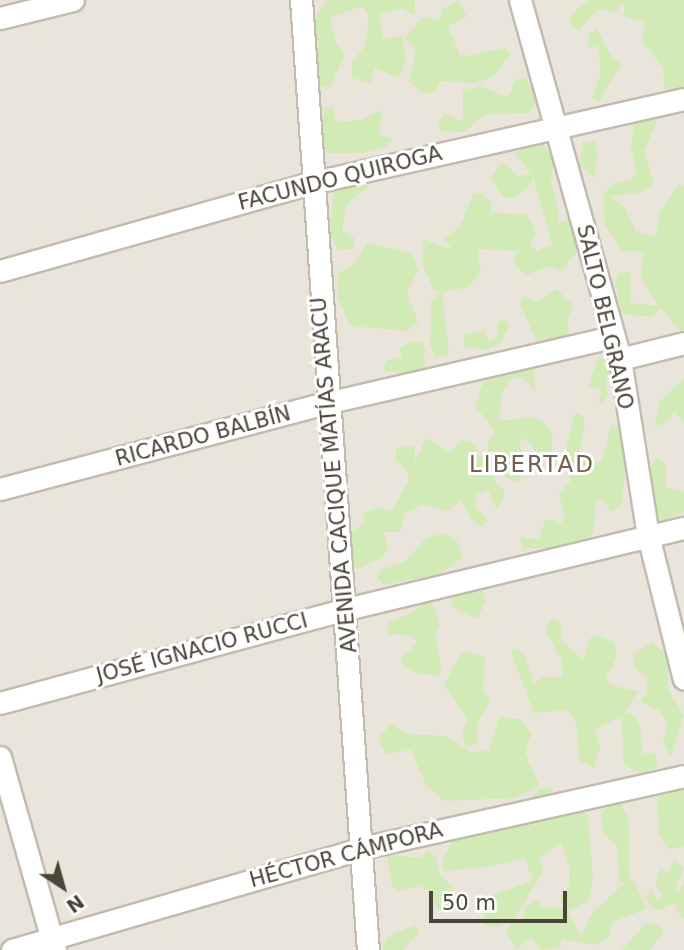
<!DOCTYPE html>
<meta charset="utf-8">
<style>
body{margin:0}
#map{position:relative;width:684px;height:950px;overflow:hidden;background:#f6f3ec;font-family:"DejaVu Sans",sans-serif}
div>[style]{position:absolute}
.residential>*{inset:0;background:#eae5da}
.green>*{inset:0;background:#d2eab5}
.roads{filter:drop-shadow(2px 0 #c2bbae) drop-shadow(-2px 0 #c2bbae) drop-shadow(0 2px #c2bbae) drop-shadow(0 -2px #c2bbae)}
.street>*{height:21px;margin:-10.5px;padding:0 10.5px;transform-origin:10.5px;border-radius:10.5px;background:#fff}
span{translate:-50% -50%;white-space:nowrap;text-align:center;line-height:1.15;-webkit-text-stroke:6px #fff;paint-order:stroke}
.street-label{font-size:21px;color:#4b4439}
.neighbourhood-label{font-size:23px;color:#6e6250;letter-spacing:2px}
.north{position:absolute;left:28px;top:852px;width:70px;height:70px;-webkit-text-stroke:5px #fff;paint-order:stroke;rotate:144deg;font-size:19px;font-weight:700;line-height:28px;text-align:center;color:#4b4439}
.north::after{content:'';display:block;margin:auto;width:24px;height:32px;background:#4b4439;clip-path:polygon(50% 0,100% 100%,50% 72%,0 100%)}
.scale{position:absolute;left:429px;top:891px;width:138px;height:32px;box-sizing:border-box;border:4px solid #4b4439;border-top:0;padding-left:9px;font-size:21px;line-height:24px;white-space:nowrap;color:#4b4439;-webkit-text-stroke:5px #fff;paint-order:stroke}
</style>
<div id="map">
<div class="residential">
<i style="clip-path:polygon(0 0,684px 0,684px 950px,0 950px)"></i>
</div>
<div class="green">
<i style="clip-path:polygon(328px 0,415px 0,415px 15px,399px 8px,379px 15px,383px 39px,402px 36px,406px 59px,399px 78px,375px 68px,370px 84px,352px 78px,352px 63px,365px 45px,369px 18px,362px 6px,330px 17px,335px 40px,345px 55px,331px 86px,317px 88px,310px 65px,319px 49px,313px 20px)"></i>
<i style="clip-path:polygon(589px 0,684px 0,684px 90px,665px 89px,663px 68px,642px 40px,645px 23px,625px 16px,623px 2px,616px 12px,598px 9px,579px 31px,575px 29px,570px 23px,571px 14px)"></i>
<i style="clip-path:polygon(458px 1px,467px 17px,448px 26px,461px 57px,505px 48px,511px 54px,493px 77px,473px 83px,441px 81px,433px 93px,422px 93px,409px 81px,416px 48px,404px 39px,419px 21px,425px 17px,440px 20px,441px 10px)"></i>
<i style="clip-path:polygon(596px 28px,612px 57px,622px 63px,599px 102px,592px 98px,601px 73px,598px 47px,588px 47px,589px 34px)"></i>
<i style="clip-path:polygon(526px 78px,537px 100px,530px 113px,486px 114px,464px 132px,442px 131px,437px 125px,445px 114px,463px 121px,463px 90px,480px 86px,508px 97px,516px 79px)"></i>
<i style="clip-path:polygon(325px 107px,333px 107px,337px 122px,360px 120px,382px 110px,379px 135px,392px 138px,385px 147px,363px 153px,328px 153px,319px 140px)"></i>
<i style="clip-path:polygon(635px 111px,653px 111px,656px 123px,644px 151px,654px 183px,643px 192px,610px 196px,624px 206px,637px 232px,656px 237px,660px 213px,679px 184px,684px 187px,684px 335px,660px 307px,653px 317px,622px 314px,615px 282px,618px 273px,630px 272px,631px 303px,659px 306px,640px 276px,644px 251px,621px 251px,605px 224px,603px 195px,612px 184px,631px 179px,637px 172px,631px 150px)"></i>
<i style="clip-path:polygon(594px 140px,598px 153px,594px 178px,579px 165px,583px 143px)"></i>
<i style="clip-path:polygon(542px 141px,554px 160px,551px 182px,559px 212px,557px 223px,583px 214px,592px 235px,561px 271px,548px 266px,526px 275px,513px 263px,518px 251px,477px 249px,481px 270px,470px 287px,442px 292px,449px 354px,436px 358px,430px 344px,431px 300px,442px 292px,434px 290px,422px 263px,423px 239px,452px 250px,444px 238px,459px 228px,473px 195px,482px 193px,491px 201px,491px 213px,524px 214px,530px 218px,536px 235px,529px 243px,536px 251px,552px 244px,533px 176px,531px 184px,515px 198px,503px 197px,491px 178px,502px 162px,519px 176px,531px 174px,514px 152px)"></i>
<i style="clip-path:polygon(365px 175px,367px 188px,347px 204px,343px 224px,343px 232px,354px 238px,354px 249px,338px 250px,330px 235px,334px 186px)"></i>
<i style="clip-path:polygon(367px 243px,412px 254px,419px 269px,407px 292px,418px 322px,407px 331px,350px 326px,337px 297px,338px 273px,354px 265px)"></i>
<i style="clip-path:polygon(556px 289px,573px 305px,567px 320px,569px 335px,536px 341px,520px 304px,525px 296px,536px 303px)"></i>
<i style="clip-path:polygon(505px 319px,509px 326px,501px 343px,485px 350px,465px 347px,464px 335px,476px 331px,485px 332px,488px 341px,497px 337px,498px 323px)"></i>
<i style="clip-path:polygon(413px 342px,424px 342px,425px 370px,411px 375px,383px 370px,387px 360px,402px 358px,399px 348px)"></i>
<i style="clip-path:polygon(599px 356px,612px 367px,606px 382px,608px 396px,599px 405px,600px 389px,588px 387px)"></i>
<i style="clip-path:polygon(534px 363px,535px 391px,522px 377px,511px 379px,502px 391px,499px 421px,533px 417px,547px 425px,553px 438px,550px 455px,538px 457px,530px 442px,518px 437px,522px 452px,515px 465px,522px 480px,514px 482px,499px 473px,492px 475px,505px 493px,497px 511px,488px 489px,477px 494px,475px 506px,487px 520px,482px 527px,471px 519px,461px 501px,446px 511px,425px 504px,405px 513px,400px 532px,384px 532px,388px 547px,382px 558px,357px 569px,350px 561px,352px 531px,364px 523px,364px 513px,378px 507px,391px 511px,408px 483px,409px 475px,396px 459px,396px 448px,415px 446px,415px 462px,426px 438px,450px 453px,462px 440px,476px 445px,479px 458px,488px 454px,488px 441px,496px 432px,475px 406px,487px 371px)"></i>
<i style="clip-path:polygon(684px 379px,684px 423px,675px 411px,666px 422px,654px 427px,660px 401px)"></i>
<i style="clip-path:polygon(575px 413px,582px 414px,585px 426px,577px 460px,602px 462px,611px 426px,629px 430px,622px 504px,611px 512px,602px 499px,596px 500px,593px 535px,563px 547px,523px 549px,520px 537px,538px 540px,545px 521px,553px 519px,560px 524px,565px 517px,559px 494px,571px 480px,563px 462px)"></i>
<i style="clip-path:polygon(656px 457px,666px 464px,666px 487px,684px 492px,684px 512px,663px 521px,650px 513px,644px 477px)"></i>
<i style="clip-path:polygon(444px 533px,456px 539px,463px 557px,440px 574px,383px 585px,377px 578px,380px 570px,406px 561px,426px 538px)"></i>
<i style="clip-path:polygon(476px 573px,486px 602px,476px 619px,453px 607px,450px 594px)"></i>
<i style="clip-path:polygon(430px 597px,440px 625px,435px 636px,442px 669px,438px 676px,412px 672px,400px 661px,417px 642px,410px 635px,388px 634px,389px 622px,411px 613px)"></i>
<i style="clip-path:polygon(552px 619px,560px 622px,562px 641px,583px 660px,589px 639px,598px 635px,614px 642px,617px 657px,606px 678px,610px 685px,637px 691px,625px 714px,634px 715px,640px 726px,643px 753px,656px 754px,657px 768px,640px 773px,624px 765px,621px 717px,595px 729px,600px 748px,594px 768px,579px 760px,577px 725px,569px 710px,534px 713px,511px 652px,514px 649px,524px 654px,534px 683px,544px 677px,563px 677px,561px 660px,545px 629px)"></i>
<i style="clip-path:polygon(652px 642px,669px 657px,667px 688px,684px 715px,671px 756px,663px 741px,667px 725px,661px 712px,640px 701px,646px 694px,648px 678px,634px 667px,633px 655px)"></i>
<i style="clip-path:polygon(462px 651px,485px 657px,483px 689px,490px 701px,477px 725px,478px 744px,466px 747px,462px 731px,468px 719px,444px 685px)"></i>
<i style="clip-path:polygon(499px 717px,520px 719px,532px 733px,525px 752px,539px 786px,515px 798px,444px 801px,426px 785px,411px 750px,387px 754px,378px 739px,391px 723px,408px 734px,447px 736px,473px 753px,488px 750px)"></i>
<i style="clip-path:polygon(684px 782px,684px 846px,667px 849px,659px 834px,657px 802px,663px 789px)"></i>
<i style="clip-path:polygon(541px 788px,551px 789px,552px 799px,576px 802px,588px 817px,593px 879px,588px 901px,568px 911px,581px 936px,593px 912px,627px 881px,619px 883px,617px 844px,603px 834px,601px 816px,608px 804px,621px 804px,629px 820px,629px 879px,635px 881px,646px 909px,612px 922px,609px 937px,596px 945px,561px 939px,561px 947px,541px 950px,531px 938px,516px 949px,506px 931px,512px 922px,523px 920px,526px 906px,536px 900px,543px 907px,567px 910px,560px 899px,569px 886px,569px 865px,561px 842px,539px 857px,543px 871px,515px 918px,495px 928px,483px 924px,487px 898px,533px 880px,524px 857px,493px 866px,443px 871px,443px 857px,463px 824px,507px 810px,515px 826px,525px 826px,532px 796px)"></i>
<i style="clip-path:polygon(428px 851px,436px 856px,439px 872px,454px 891px,448px 908px,439px 911px,430px 893px,419px 886px,396px 892px,391px 882px,387px 855px,421px 858px)"></i>
<i style="clip-path:polygon(674px 859px,684px 869px,676px 885px,677px 894px,684px 881px,684px 919px,676px 911px,677px 903px,658px 910px,651px 907px,646px 895px,652px 890px,657px 900px,662px 896px,656px 886px,659px 868px,669px 872px)"></i>
<i style="clip-path:polygon(647px 922px,659px 925px,664px 934px,649px 950px,622px 950px)"></i>
<i style="clip-path:polygon(415px 924px,420px 932px,403px 950px,382px 950px,388px 937px)"></i>
</div>
<div class="roads">
<div class="street">
<i style="left:301px;top:0;width:952px;rotate:85.97deg"></i>
<i style="left:520px;top:0;width:373px;rotate:74.4deg"></i>
<i style="left:620px;top:359px;width:178px;rotate:81deg"></i>
<i style="left:648px;top:535px;width:148px;rotate:76deg"></i>
<i style="left:0;top:18px;width:75px;rotate:-13.9deg"></i>
<i style="left:0;top:271px;width:323px;rotate:-15.8deg"></i>
<i style="left:311px;top:183px;width:382px;rotate:-12.7deg"></i>
<i style="left:620px;top:359px;width:66px;rotate:-14deg"></i>
<i style="left:0;top:489px;width:337px;rotate:-14.8deg"></i>
<i style="left:326px;top:403px;width:294px;rotate:-13deg"></i>
<i style="left:0;top:703px;width:359px;rotate:-15.2deg"></i>
<i style="left:346px;top:609px;width:348px;rotate:-13.5deg"></i>
<i style="left:0;top:757px;width:201px;rotate:74.1deg"></i>
<i style="left:12px;top:950px;width:365px;rotate:-16.2deg"></i>
<i style="left:362px;top:848px;width:330px;rotate:-12.6deg"></i>
</div>
</div>
<div class="street-label">
<span style="left:340px;top:178px;rotate:-14deg">FACUNDO QUIROGA</span>
<span style="left:605px;top:317px;rotate:77deg">SALTO BELGRANO</span>
<span style="left:203px;top:436px;rotate:-15deg">RICARDO BALBÍN</span>
<span style="left:334px;top:475px;rotate:-95deg">AVENIDA CACIQUE MATÍAS ARACU</span>
<span style="left:202px;top:648px;rotate:-15deg">JOSÉ IGNACIO RUCCI</span>
<span style="left:346px;top:855px;rotate:-15deg">HÉCTOR CÁMPORA</span>
</div>
<div class="neighbourhood-label">
<span style="left:532px;top:464px">LIBERTAD</span>
</div>
<div class="north">N</div>
<div class="scale">50 m</div>
</div>
